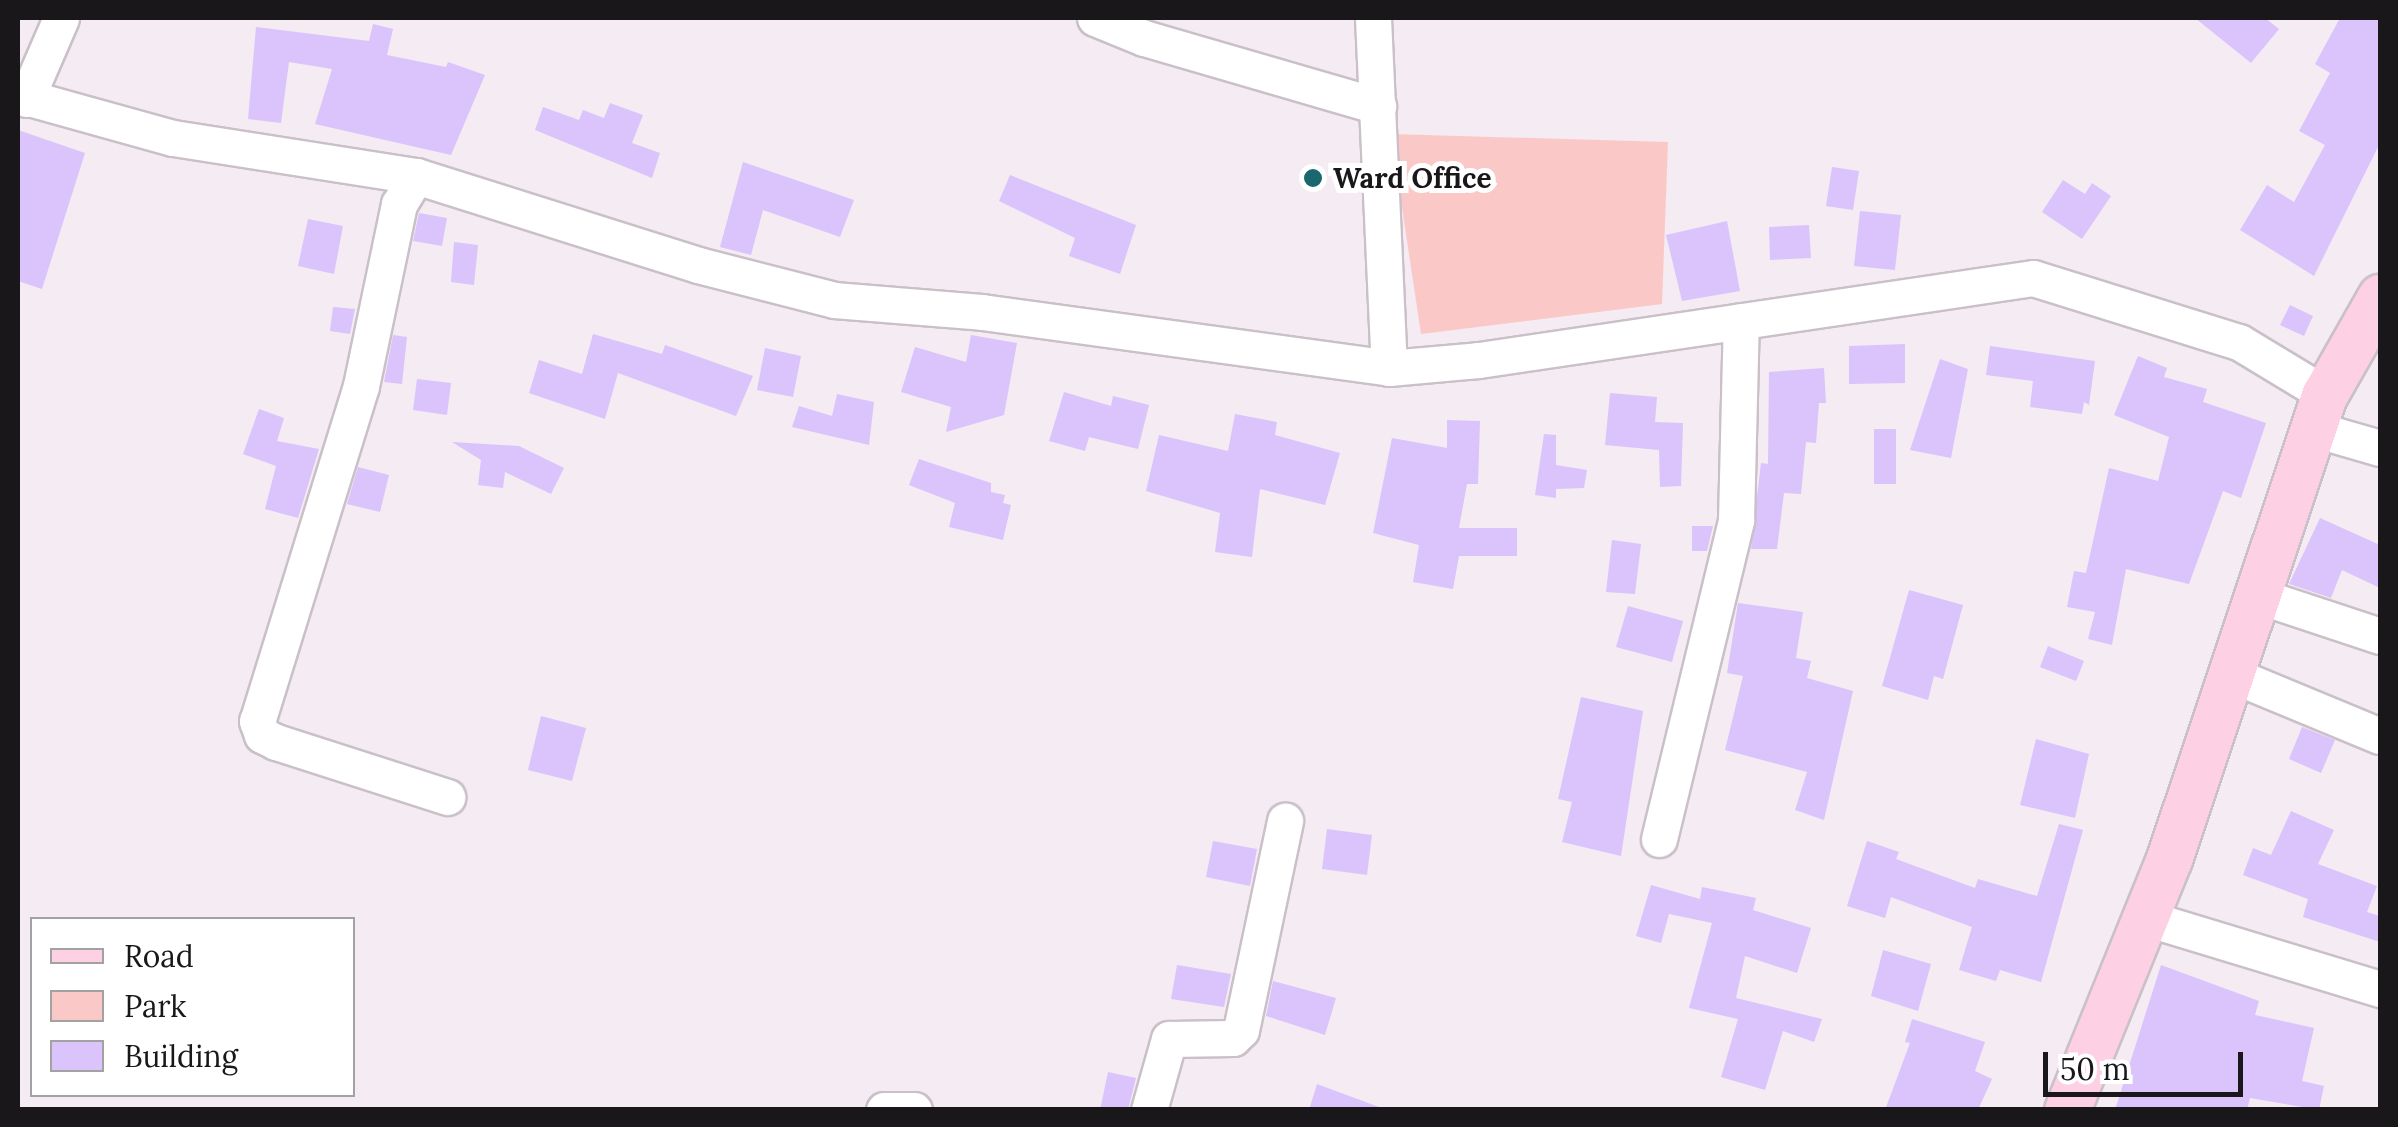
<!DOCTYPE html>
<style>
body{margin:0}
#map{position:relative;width:2398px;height:1127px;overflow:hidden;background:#f4ebf3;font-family:Lora,serif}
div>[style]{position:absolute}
.green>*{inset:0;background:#fbc8c8}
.building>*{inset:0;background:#dbc3fc}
.roads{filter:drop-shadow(2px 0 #c9c0c8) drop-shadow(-2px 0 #c9c0c8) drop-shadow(0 2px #c9c0c8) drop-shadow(0 -2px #c9c0c8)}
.minor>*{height:35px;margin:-17.5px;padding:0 17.5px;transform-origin:17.5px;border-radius:17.5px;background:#fff}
.major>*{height:45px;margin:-22.5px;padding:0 22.5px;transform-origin:22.5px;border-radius:22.5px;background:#fed0e3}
.dots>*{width:28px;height:28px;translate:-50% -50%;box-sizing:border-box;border:5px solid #fff;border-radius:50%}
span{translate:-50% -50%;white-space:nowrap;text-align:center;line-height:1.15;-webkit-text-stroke:10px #fff;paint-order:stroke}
.poi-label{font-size:28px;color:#1a171a;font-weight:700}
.left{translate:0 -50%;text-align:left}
.frame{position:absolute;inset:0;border:20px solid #1a171a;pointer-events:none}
.legend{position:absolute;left:30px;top:917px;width:325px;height:180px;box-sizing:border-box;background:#fff;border:2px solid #a3a2a3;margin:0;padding:12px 18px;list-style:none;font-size:30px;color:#1a171a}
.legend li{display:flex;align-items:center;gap:20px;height:50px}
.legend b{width:50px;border:2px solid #a3a2a3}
.scale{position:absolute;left:2043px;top:1052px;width:200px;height:45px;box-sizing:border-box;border:5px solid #1a171a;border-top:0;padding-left:12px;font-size:30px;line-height:35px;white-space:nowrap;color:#1a171a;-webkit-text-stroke:8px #fff;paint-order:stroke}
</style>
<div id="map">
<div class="green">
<i style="clip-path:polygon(1391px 134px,1668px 142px,1662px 304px,1421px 334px)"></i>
</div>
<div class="building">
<i style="clip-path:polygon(2195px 18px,2265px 18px,2279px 29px,2251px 63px)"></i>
<i style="clip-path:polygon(2340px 18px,2380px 18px,2380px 143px,2314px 276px,2240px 230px,2267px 185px,2294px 202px,2325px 145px,2299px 131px,2330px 73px,2315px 64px)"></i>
<i style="clip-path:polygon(373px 24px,393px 29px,387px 55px,446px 67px,448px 62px,485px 75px,451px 155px,315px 124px,332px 69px,289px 62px,281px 123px,248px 119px,256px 27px,369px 41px)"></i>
<i style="clip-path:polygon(610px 103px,643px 115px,632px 143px,660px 153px,652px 178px,535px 130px,543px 107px,579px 120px,583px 110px,604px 118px)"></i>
<i style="clip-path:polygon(18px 130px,85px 153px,42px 289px,18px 281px)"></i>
<i style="clip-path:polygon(743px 162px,854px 200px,840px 237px,763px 210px,751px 255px,720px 247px)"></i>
<i style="clip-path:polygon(1832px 167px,1859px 171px,1853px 210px,1826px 206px)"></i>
<i style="clip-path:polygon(1010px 175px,1136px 225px,1120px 274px,1069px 256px,1075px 238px,999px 201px)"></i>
<i style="clip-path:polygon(2063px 180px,2085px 194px,2092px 183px,2111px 196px,2082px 239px,2042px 212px)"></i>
<i style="clip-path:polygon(1860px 211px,1901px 215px,1895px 270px,1854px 266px)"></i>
<i style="clip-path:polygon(419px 213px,447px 218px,442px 246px,413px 241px)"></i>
<i style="clip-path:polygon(308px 219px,343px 226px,334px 274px,298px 266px)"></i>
<i style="clip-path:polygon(1727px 221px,1740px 291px,1682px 301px,1666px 235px)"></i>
<i style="clip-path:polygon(1809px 225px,1811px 258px,1770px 260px,1769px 227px)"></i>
<i style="clip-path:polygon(454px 242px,478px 245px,474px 285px,451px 282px)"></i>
<i style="clip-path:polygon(2290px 305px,2313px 316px,2304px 336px,2280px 325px)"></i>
<i style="clip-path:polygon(333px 307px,355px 309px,350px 334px,330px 331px)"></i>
<i style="clip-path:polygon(593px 334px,662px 354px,665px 345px,753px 376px,736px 416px,618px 373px,605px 419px,529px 393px,539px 360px,582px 374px)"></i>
<i style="clip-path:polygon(393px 335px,407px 337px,402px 384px,384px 382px)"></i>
<i style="clip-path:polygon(971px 335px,1017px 343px,1004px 415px,946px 432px,951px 407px,901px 392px,915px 347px,966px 362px)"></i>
<i style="clip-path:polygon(1905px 344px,1905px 383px,1849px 384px,1849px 346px)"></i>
<i style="clip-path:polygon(1990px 346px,2095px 361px,2089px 405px,2084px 402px,2082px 414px,2030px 407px,2033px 381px,1986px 375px)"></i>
<i style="clip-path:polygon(765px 348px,801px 356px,793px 397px,757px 390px)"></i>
<i style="clip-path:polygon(2138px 356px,2167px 368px,2164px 377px,2207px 389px,2203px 402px,2266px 423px,2241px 498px,2223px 491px,2189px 584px,2126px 569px,2112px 645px,2088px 639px,2095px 612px,2067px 607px,2074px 571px,2086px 573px,2109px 468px,2158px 481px,2169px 437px,2114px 415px)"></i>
<i style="clip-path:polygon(1940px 359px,1968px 369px,1951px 458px,1910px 450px)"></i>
<i style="clip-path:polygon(1824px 368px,1826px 403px,1819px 403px,1816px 443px,1806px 442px,1801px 494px,1784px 493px,1777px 549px,1751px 549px,1761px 463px,1768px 464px,1769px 372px)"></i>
<i style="clip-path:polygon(417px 379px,451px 383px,447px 415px,413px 410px)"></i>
<i style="clip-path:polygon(1064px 392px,1111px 406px,1113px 396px,1149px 405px,1138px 449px,1089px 437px,1085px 451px,1049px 441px)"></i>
<i style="clip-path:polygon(1610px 393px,1657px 397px,1655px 422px,1683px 423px,1681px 486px,1660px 487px,1659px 450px,1605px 445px)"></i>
<i style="clip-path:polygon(837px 394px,874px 402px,869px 445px,792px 427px,799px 406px,832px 416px)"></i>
<i style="clip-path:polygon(259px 409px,284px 418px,277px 441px,319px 449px,298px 518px,265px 509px,276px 466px,243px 454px)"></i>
<i style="clip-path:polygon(1235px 414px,1277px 422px,1275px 435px,1340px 453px,1325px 505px,1260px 489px,1252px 557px,1215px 552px,1220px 513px,1146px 491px,1159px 435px,1228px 451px)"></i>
<i style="clip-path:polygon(1447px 420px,1480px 421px,1478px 484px,1467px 484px,1459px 528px,1517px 528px,1517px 556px,1459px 556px,1453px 589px,1413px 582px,1419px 545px,1373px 533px,1392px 438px,1447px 448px)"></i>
<i style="clip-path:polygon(1874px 429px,1896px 429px,1896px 484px,1874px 484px)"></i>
<i style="clip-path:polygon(1544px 434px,1556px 435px,1556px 465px,1587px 470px,1584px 488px,1556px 489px,1556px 498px,1535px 495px)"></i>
<i style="clip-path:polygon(452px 442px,519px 446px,564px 468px,551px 494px,505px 472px,503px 488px,478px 485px,481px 460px)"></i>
<i style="clip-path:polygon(919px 459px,991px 483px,991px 492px,1005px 495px,1003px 503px,1011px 505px,1003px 540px,949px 527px,955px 503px,909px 485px)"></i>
<i style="clip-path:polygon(358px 467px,389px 475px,380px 512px,347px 504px)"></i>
<i style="clip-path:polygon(2320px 518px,2380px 545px,2380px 588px,2342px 570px,2331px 598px,2289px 584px)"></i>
<i style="clip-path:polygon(1692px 526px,1713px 526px,1707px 551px,1692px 551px)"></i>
<i style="clip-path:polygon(1612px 540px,1641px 544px,1635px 594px,1606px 592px)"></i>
<i style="clip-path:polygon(1909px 590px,1963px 605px,1943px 679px,1934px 676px,1928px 700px,1882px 686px)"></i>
<i style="clip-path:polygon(1738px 603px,1803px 612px,1796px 658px,1811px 661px,1807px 678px,1853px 691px,1824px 820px,1795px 810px,1807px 772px,1725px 750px,1743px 676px,1727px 673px)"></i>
<i style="clip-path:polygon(1628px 606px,1683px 621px,1672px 662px,1616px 647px)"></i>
<i style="clip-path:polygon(2048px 646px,2084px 661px,2076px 681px,2040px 667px)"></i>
<i style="clip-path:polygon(1581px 697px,1643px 711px,1621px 856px,1562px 842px,1572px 802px,1558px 799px)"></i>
<i style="clip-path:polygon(541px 716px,586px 728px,572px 781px,528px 770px)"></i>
<i style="clip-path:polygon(2302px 727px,2335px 740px,2321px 773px,2289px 759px)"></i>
<i style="clip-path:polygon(2036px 739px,2089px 754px,2075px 818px,2020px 805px)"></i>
<i style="clip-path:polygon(2291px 811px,2334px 830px,2318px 864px,2377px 886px,2367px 912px,2380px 916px,2380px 942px,2303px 917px,2308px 899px,2243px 875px,2253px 848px,2271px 855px)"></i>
<i style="clip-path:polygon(2059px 824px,2083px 830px,2041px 982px,2000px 970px,1996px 981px,1959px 970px,1972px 927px,1891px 897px,1885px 918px,1847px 906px,1867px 841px,1899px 852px,1896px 859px,1975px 888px,1978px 879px,2037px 896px)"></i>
<i style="clip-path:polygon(1327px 829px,1372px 835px,1367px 875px,1322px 869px)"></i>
<i style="clip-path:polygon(1213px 841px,1257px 849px,1250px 886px,1206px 877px)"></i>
<i style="clip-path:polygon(1651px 885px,1700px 899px,1702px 887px,1756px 898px,1753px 910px,1811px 928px,1797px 973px,1745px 956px,1736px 998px,1822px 1019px,1814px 1042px,1783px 1031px,1765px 1090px,1721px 1077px,1738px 1019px,1689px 1008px,1712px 923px,1669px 914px,1661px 943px,1636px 936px)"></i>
<i style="clip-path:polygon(1883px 950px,1931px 964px,1918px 1011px,1871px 996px)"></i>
<i style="clip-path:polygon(1177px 965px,1231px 974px,1224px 1007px,1171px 999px)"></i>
<i style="clip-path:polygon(2161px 965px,2259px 1001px,2255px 1015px,2314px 1028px,2302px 1081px,2324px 1086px,2319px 1110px,2250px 1098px,2247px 1110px,2115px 1110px)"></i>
<i style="clip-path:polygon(1273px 981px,1336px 998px,1325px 1035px,1266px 1016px)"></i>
<i style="clip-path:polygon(1912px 1019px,1985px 1042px,1975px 1071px,1992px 1079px,1978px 1110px,1885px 1110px,1910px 1043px,1905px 1042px)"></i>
<i style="clip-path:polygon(1108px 1072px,1136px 1078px,1128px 1110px,1100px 1110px)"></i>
<i style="clip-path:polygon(1317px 1084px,1379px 1107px,1378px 1110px,1309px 1110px)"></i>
</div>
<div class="roads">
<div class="minor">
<i style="left:1095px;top:18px;width:53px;rotate:22.2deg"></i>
<i style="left:1144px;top:38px;width:244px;rotate:16.2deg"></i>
<i style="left:1373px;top:18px;width:350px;rotate:87.4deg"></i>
<i style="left:18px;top:95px;width:161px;rotate:15.5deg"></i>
<i style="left:173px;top:138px;width:246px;rotate:8.9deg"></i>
<i style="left:416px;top:176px;width:296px;rotate:17.5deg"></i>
<i style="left:698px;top:265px;width:140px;rotate:14.4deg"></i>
<i style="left:834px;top:300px;width:148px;rotate:4.6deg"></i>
<i style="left:982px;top:312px;width:411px;rotate:7.8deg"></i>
<i style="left:1389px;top:368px;width:90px;rotate:-5.1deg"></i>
<i style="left:1479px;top:360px;width:560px;rotate:-8.42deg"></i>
<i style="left:2033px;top:278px;width:216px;rotate:17.3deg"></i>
<i style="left:2239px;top:342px;width:100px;rotate:31.2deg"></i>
<i style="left:26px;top:99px;width:88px;rotate:-66.6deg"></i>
<i style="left:416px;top:176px;width:33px;rotate:121deg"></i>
<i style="left:399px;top:204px;width:186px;rotate:101.8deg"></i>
<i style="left:361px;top:386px;width:351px;rotate:107.2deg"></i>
<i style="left:257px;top:721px;width:15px;rotate:70deg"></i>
<i style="left:262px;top:735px;width:16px;rotate:27deg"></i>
<i style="left:276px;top:742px;width:180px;rotate:17.8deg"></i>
<i style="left:2314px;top:429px;width:69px;rotate:16.1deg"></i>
<i style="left:2259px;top:596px;width:127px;rotate:18.3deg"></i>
<i style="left:2230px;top:674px;width:162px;rotate:22.5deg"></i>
<i style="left:1659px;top:839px;width:328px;rotate:-76.4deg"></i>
<i style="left:1736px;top:520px;width:199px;rotate:-88.6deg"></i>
<i style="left:2146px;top:918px;width:245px;rotate:16.9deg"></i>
<i style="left:884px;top:1110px;width:30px"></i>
<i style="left:1149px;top:1110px;width:74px;rotate:-74.3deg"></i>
<i style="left:1169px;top:1039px;width:64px;rotate:-0.9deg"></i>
<i style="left:1233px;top:1038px;width:11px;rotate:-45deg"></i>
<i style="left:1241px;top:1030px;width:214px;rotate:-78.1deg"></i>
</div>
<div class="major">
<i style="left:2067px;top:1110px;width:271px;rotate:-67.9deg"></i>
<i style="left:2169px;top:859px;width:490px;rotate:-71.5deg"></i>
<i style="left:2325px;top:394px;width:112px;rotate:-60.4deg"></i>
</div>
</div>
<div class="dots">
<i style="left:1313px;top:178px;background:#1a676f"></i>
</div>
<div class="poi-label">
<span class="left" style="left:1333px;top:178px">Ward Office</span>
</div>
<div class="frame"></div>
<ul class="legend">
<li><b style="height:12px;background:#fed0e3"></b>Road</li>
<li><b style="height:28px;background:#fbc8c8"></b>Park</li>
<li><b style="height:28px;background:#dbc3fc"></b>Building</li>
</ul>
<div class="scale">50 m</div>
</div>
